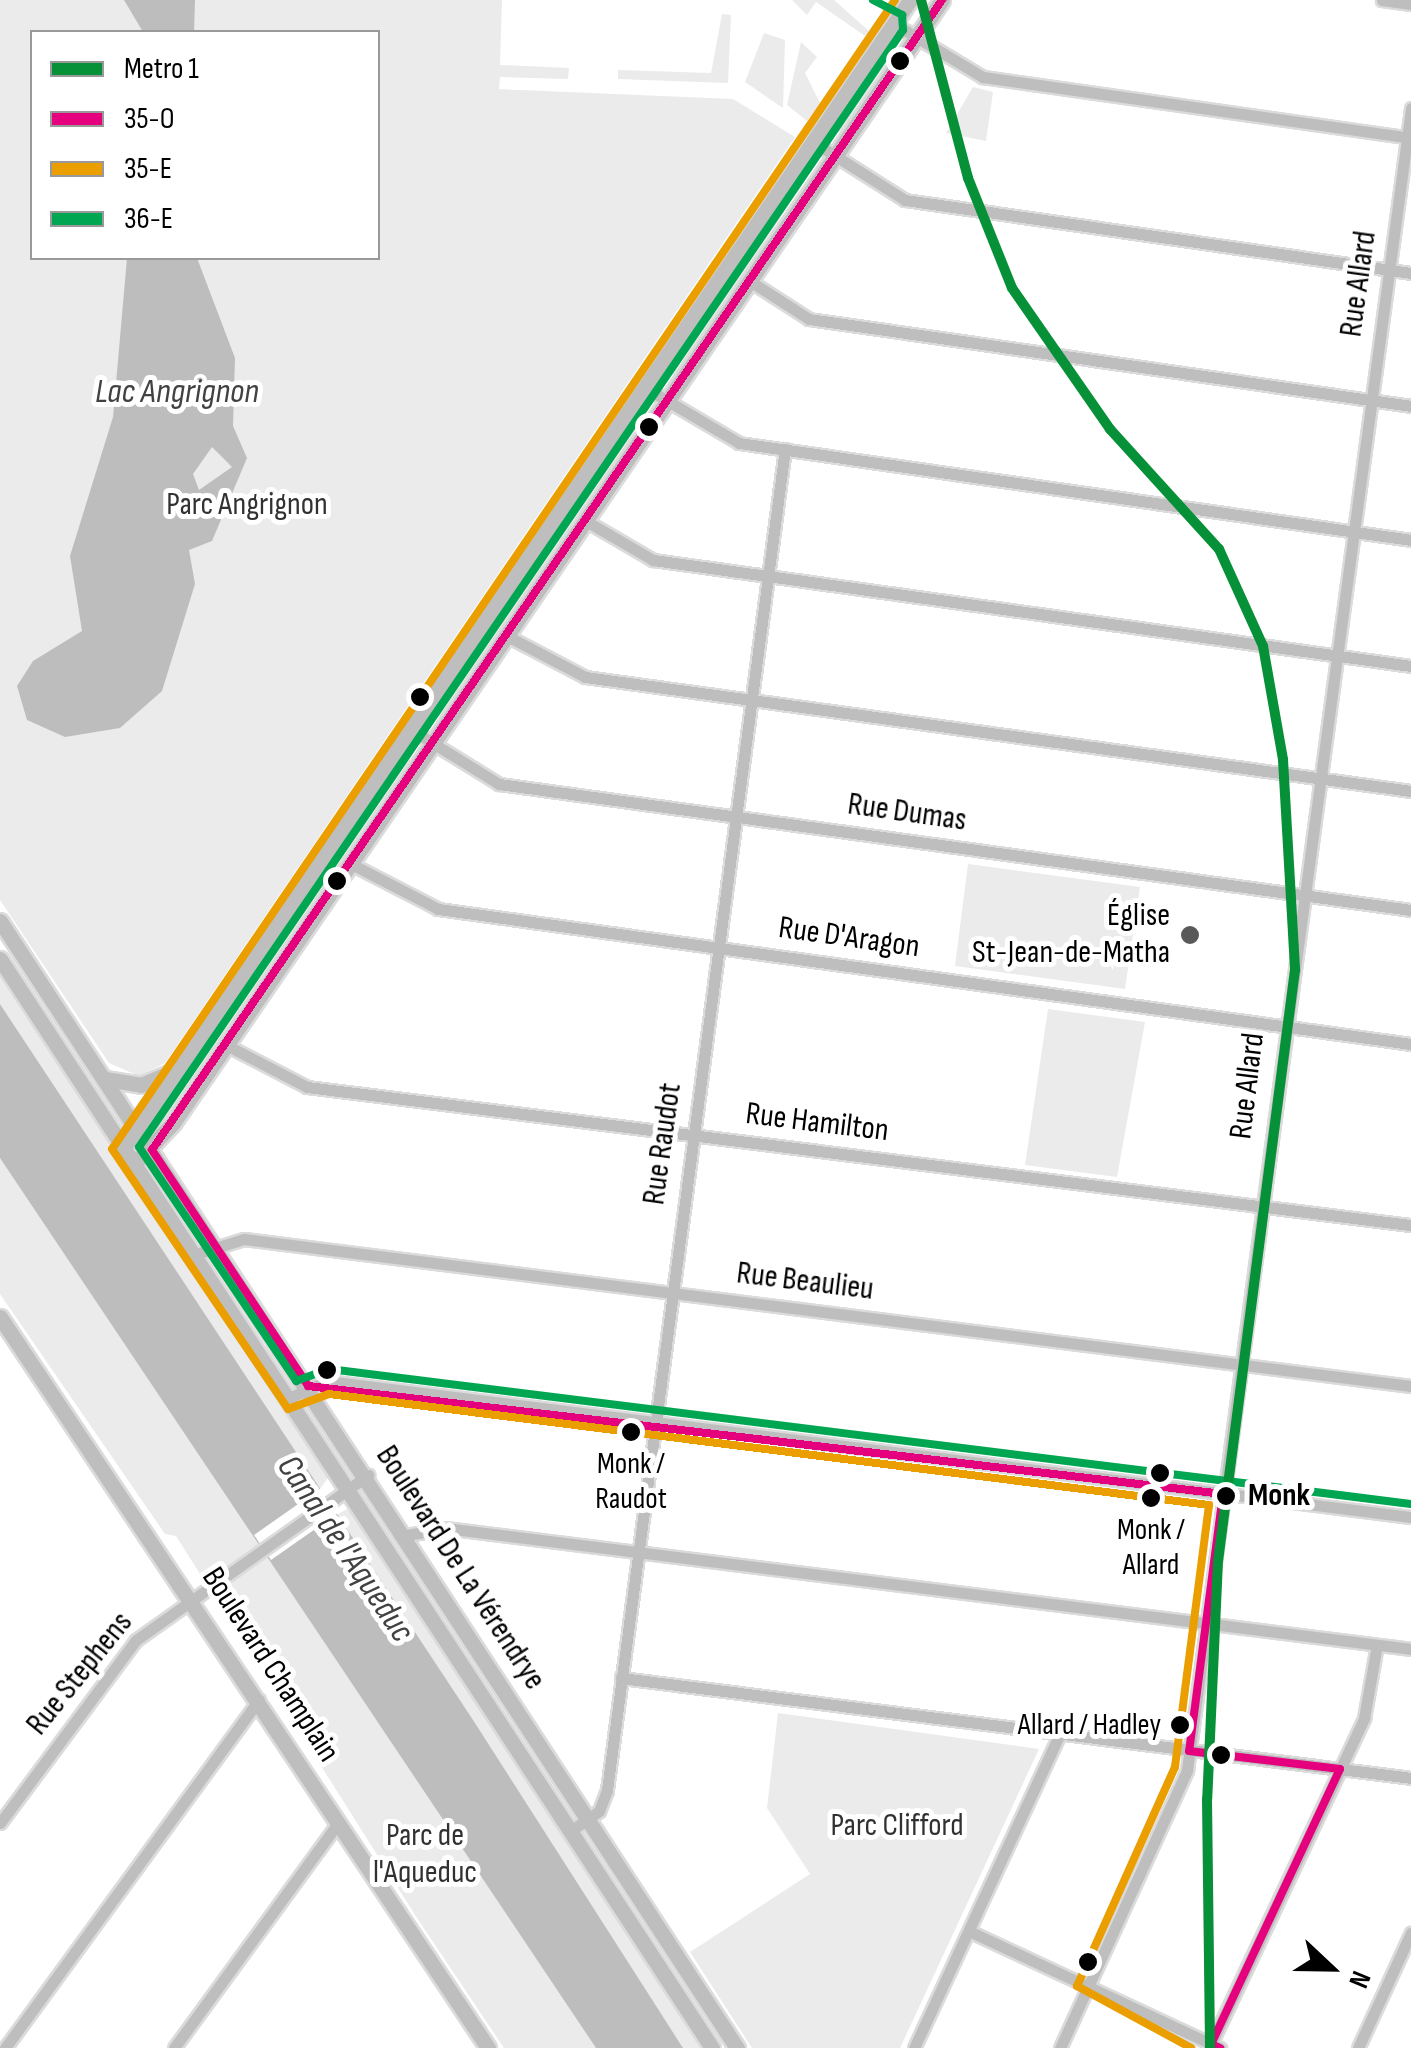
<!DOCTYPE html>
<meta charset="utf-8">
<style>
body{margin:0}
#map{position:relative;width:1411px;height:2048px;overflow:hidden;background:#fff;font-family:"Sofia Sans Condensed",sans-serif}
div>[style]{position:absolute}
.green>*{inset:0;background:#ebebeb}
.water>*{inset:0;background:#bdbdbd}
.pier>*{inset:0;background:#fff}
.roads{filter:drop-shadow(2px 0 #dbdbdb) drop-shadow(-2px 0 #dbdbdb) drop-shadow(0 2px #dbdbdb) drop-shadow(0 -2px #dbdbdb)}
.minor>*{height:11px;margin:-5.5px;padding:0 5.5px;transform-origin:5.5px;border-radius:5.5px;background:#bebebe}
.major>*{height:15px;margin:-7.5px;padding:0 7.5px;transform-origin:7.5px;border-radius:7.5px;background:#bebebe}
.bus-1>*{height:8px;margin:-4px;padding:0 4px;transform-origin:4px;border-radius:4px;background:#e5007d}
.bus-2>*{height:8px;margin:-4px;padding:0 4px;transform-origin:4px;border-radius:4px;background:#eb9e00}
.bus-3>*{height:8px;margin:-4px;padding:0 4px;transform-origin:4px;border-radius:4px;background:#00a651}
.metro-1>*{height:10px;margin:-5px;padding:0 5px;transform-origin:5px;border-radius:5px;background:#069037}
.dots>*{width:28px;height:28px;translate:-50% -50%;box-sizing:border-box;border:5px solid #fff;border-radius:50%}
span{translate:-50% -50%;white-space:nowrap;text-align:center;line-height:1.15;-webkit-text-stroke:10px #fff;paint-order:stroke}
.bus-label{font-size:30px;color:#000}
.right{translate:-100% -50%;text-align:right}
.street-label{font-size:32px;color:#000}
.park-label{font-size:32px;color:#313131}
.poi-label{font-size:32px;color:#000}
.stop-label{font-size:32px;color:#000;font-weight:700}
.left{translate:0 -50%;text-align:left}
.water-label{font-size:35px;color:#424242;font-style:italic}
.legend{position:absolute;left:30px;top:30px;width:350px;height:230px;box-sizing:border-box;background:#fff;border:2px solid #999;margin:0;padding:12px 18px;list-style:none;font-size:30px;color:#000}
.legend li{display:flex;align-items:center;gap:20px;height:50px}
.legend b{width:50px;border:2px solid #999}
.north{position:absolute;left:1281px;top:1918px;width:100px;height:100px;-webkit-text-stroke:8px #fff;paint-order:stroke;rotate:112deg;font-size:28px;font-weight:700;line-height:40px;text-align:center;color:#000}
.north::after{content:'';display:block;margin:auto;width:35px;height:45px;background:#000;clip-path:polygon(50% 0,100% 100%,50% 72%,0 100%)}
</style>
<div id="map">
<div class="green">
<i style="clip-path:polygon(evenodd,0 0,502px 0,500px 65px,569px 68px,568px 79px,500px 77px,499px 89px,733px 99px,795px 137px,165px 1063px,139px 1076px,109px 1063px,0 900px,0 0,32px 32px,378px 32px,378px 258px,32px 258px,32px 32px)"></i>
<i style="clip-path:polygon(792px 0,834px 0,869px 31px,865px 36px,816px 2px,807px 15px)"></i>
<i style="clip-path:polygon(722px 14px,731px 15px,728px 83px,618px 79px,618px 70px,711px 73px)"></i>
<i style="clip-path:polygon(764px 33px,785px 40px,783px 108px,745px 82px)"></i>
<i style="clip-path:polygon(801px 42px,817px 57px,805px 73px,820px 103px,807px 121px,787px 105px)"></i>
<i style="clip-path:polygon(886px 44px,895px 50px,843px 135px,830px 126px)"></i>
<i style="clip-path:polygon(973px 87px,993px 92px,986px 141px,946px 133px)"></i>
<i style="clip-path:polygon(805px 163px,813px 168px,676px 378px,664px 369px)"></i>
<i style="clip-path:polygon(635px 411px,648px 420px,442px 720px,429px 711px)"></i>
<i style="clip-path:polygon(400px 753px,413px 762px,166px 1124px,153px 1115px)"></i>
<i style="clip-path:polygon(968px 864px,1140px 887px,1125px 989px,955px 966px)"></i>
<i style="clip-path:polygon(0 978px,330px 1475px,320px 1489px,0 1004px)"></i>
<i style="clip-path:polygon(1048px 1009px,1145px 1022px,1117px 1177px,1025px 1165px)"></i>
<i style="clip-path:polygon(0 1158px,454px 1824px,596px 2048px,504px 2048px,417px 1918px,176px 1536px,165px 1534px,0 1294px)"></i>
<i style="clip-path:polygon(347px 1509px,361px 1523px,700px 2048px,683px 2048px,336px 1515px)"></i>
<i style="clip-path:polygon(778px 1713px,1039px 1749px,900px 2048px,752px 2048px,690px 1952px,810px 1874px,767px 1808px)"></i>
</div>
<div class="water">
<i style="clip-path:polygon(124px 0,195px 0,194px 32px,143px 32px)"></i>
<i style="clip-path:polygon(evenodd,127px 258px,197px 258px,235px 358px,233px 426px,247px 458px,212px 541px,189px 550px,195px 584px,162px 691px,120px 728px,65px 737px,27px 720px,17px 686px,33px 661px,82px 631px,70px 556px,113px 417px,127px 258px,212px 447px,232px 467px,199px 490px,193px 474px,212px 447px)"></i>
<i style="clip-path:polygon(0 1004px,473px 1720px,683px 2048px,596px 2048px,0 1158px)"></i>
</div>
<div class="pier">
<i style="clip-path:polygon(321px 1488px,338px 1513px,271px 1560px,254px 1535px)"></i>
</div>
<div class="roads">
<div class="minor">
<i style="left:1382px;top:0;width:29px;rotate:8deg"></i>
<i style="left:893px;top:23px;width:105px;rotate:31deg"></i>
<i style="left:983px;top:77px;width:432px;rotate:8.1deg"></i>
<i style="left:812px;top:141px;width:110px;rotate:32.4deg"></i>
<i style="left:905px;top:200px;width:511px;rotate:8.21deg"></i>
<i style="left:750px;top:281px;width:70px;rotate:32.8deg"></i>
<i style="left:809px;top:319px;width:608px;rotate:8.22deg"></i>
<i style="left:644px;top:387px;width:110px;rotate:30.5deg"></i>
<i style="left:739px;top:443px;width:679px;rotate:8.21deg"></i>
<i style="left:586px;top:521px;width:78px;rotate:30.2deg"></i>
<i style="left:653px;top:560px;width:765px;rotate:7.96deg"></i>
<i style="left:507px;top:636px;width:88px;rotate:27.7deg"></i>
<i style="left:585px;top:677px;width:834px;rotate:7.86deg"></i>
<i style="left:410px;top:729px;width:105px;rotate:31.7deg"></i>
<i style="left:499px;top:784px;width:921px;rotate:7.87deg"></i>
<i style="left:351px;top:864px;width:98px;rotate:27.3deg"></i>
<i style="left:438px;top:909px;width:982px;rotate:7.9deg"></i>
<i style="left:226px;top:1045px;width:91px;rotate:27.4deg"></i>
<i style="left:307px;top:1087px;width:1113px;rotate:7.13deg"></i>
<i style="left:196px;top:1254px;width:50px;rotate:-17.4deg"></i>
<i style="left:244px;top:1239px;width:1176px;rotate:7.18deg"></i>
<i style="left:291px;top:1397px;width:39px;rotate:-24deg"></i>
<i style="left:327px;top:1381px;width:1092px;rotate:7.15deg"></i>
<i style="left:407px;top:1535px;width:39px;rotate:-10deg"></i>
<i style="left:445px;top:1528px;width:974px;rotate:7.14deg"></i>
<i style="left:621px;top:1678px;width:796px;rotate:7.21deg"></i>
<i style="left:0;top:1823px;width:228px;rotate:-53.4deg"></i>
<i style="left:136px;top:1640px;width:285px;rotate:-35.4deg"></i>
<i style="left:572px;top:1830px;width:33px;rotate:-35deg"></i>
<i style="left:599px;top:1811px;width:22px;rotate:-69deg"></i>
<i style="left:607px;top:1790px;width:1353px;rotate:-82.44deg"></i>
<i style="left:969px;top:1931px;width:277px;rotate:25deg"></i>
<i style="left:5px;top:2048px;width:431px;rotate:-53.9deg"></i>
<i style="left:174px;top:2048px;width:280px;rotate:-53.9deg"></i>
<i style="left:914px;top:2048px;width:346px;rotate:-65.1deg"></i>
<i style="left:1060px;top:2048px;width:306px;rotate:-65.4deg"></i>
<i style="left:1187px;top:1770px;width:1677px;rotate:-82.32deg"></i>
<i style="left:1209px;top:2048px;width:365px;rotate:-64.8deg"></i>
<i style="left:1364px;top:1718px;width:74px;rotate:-79.9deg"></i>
<i style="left:1358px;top:2048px;width:127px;rotate:-65.3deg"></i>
</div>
<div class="major">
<i style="left:0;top:921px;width:1347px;rotate:56.82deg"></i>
<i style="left:0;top:959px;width:1301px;rotate:56.82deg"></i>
<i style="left:105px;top:1079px;width:36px;rotate:9deg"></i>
<i style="left:141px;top:1085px;width:36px;rotate:-23deg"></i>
<i style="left:124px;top:1147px;width:1390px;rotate:-55.58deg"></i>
<i style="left:135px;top:1163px;width:55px;rotate:-46.5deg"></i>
<i style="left:173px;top:1123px;width:1361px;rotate:-55.6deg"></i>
<i style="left:0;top:1317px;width:879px;rotate:56.27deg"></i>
</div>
</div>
<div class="bus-1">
<i style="left:942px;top:0;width:1395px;rotate:124.49deg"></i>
<i style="left:152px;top:1150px;width:283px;rotate:56.5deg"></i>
<i style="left:308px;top:1386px;width:921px;rotate:6.73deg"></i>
<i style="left:1223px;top:1494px;width:259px;rotate:97.5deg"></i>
<i style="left:1189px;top:1751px;width:152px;rotate:6.8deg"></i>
<i style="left:1340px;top:1769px;width:304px;rotate:115.1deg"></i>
<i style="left:1211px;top:2044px;width:10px;rotate:24deg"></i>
</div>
<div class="bus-2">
<i style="left:895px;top:0;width:1390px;rotate:124.27deg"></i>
<i style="left:112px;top:1149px;width:314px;rotate:55.9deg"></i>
<i style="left:288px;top:1409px;width:44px;rotate:-20.1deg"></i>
<i style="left:329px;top:1394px;width:887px;rotate:7.19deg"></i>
<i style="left:1209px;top:1505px;width:264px;rotate:97.4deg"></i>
<i style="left:1175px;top:1767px;width:240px;rotate:114.1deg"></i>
<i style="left:1077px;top:1986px;width:130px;rotate:28.5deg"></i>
</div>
<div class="bus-3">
<i style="left:873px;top:0;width:33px;rotate:27deg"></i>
<i style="left:902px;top:15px;width:15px;rotate:86deg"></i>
<i style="left:903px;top:30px;width:1353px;rotate:124.37deg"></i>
<i style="left:139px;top:1147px;width:282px;rotate:56.1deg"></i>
<i style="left:296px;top:1381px;width:35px;rotate:-20deg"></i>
<i style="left:329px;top:1369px;width:1090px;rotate:7.11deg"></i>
</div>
<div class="metro-1">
<i style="left:921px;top:0;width:184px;rotate:75.2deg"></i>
<i style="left:968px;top:178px;width:118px;rotate:68.2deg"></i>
<i style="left:1012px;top:288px;width:172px;rotate:55.2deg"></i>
<i style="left:1110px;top:429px;width:162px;rotate:47.8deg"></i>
<i style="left:1219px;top:549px;width:107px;rotate:65.6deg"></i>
<i style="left:1263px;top:646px;width:116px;rotate:80deg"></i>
<i style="left:1283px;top:760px;width:210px;rotate:86.7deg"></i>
<i style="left:1295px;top:970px;width:596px;rotate:97.42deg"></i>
<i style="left:1218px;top:1561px;width:238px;rotate:92.6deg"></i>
<i style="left:1207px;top:1799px;width:249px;rotate:89.3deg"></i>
</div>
<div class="dots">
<i style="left:900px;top:61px;background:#000"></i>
<i style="left:649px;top:427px;background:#000"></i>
<i style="left:420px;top:697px;background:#000"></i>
<i style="left:337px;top:881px;background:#000"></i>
<i style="left:1190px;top:935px;background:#595959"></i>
<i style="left:327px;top:1370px;background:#000"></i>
<i style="left:631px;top:1432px;background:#000"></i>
<i style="left:1160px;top:1473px;background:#000"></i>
<i style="left:1226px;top:1496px;background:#000"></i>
<i style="left:1151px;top:1498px;background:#000"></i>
<i style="left:1180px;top:1725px;background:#000"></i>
<i style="left:1221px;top:1755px;background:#000"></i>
<i style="left:1088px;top:1962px;background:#000"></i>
</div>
<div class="bus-label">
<span style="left:631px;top:1481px">Monk /<br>Raudot</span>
<span style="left:1151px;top:1547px">Monk /<br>Allard</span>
<span class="right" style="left:1161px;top:1725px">Allard / Hadley</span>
</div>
<div class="street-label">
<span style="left:1359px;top:284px;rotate:-82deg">Rue Allard</span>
<span style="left:907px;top:813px;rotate:8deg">Rue Dumas</span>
<span style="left:849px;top:938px;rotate:8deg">Rue D'Aragon</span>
<span style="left:1248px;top:1086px;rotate:-83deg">Rue Allard</span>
<span style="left:817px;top:1123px;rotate:7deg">Rue Hamilton</span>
<span style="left:663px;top:1144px;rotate:-82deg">Rue Raudot</span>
<span style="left:805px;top:1282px;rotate:7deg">Rue Beaulieu</span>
<span style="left:460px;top:1568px;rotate:57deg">Boulevard De La Vérendrye</span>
<span style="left:270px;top:1665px;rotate:57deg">Boulevard Champlain</span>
<span style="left:80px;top:1674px;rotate:-51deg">Rue Stephens</span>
</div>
<div class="park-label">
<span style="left:247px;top:505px">Parc Angrignon</span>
<span style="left:897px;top:1826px">Parc Clifford</span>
<span style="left:425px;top:1855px">Parc de<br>l'Aqueduc</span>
</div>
<div class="poi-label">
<span class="right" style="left:1170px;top:935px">Église<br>St-Jean-de-Matha</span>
</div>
<div class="stop-label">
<span class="left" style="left:1248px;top:1496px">Monk</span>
</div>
<div class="water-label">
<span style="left:177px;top:392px">Lac Angrignon</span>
<span style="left:345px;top:1549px;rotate:56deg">Canal de l'Aqueduc</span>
</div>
<ul class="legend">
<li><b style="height:12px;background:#069037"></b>Metro 1</li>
<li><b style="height:12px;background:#e5007d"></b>35-O</li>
<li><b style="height:12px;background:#eb9e00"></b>35-E</li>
<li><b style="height:12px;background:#00a651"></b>36-E</li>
</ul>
<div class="north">N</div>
</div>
